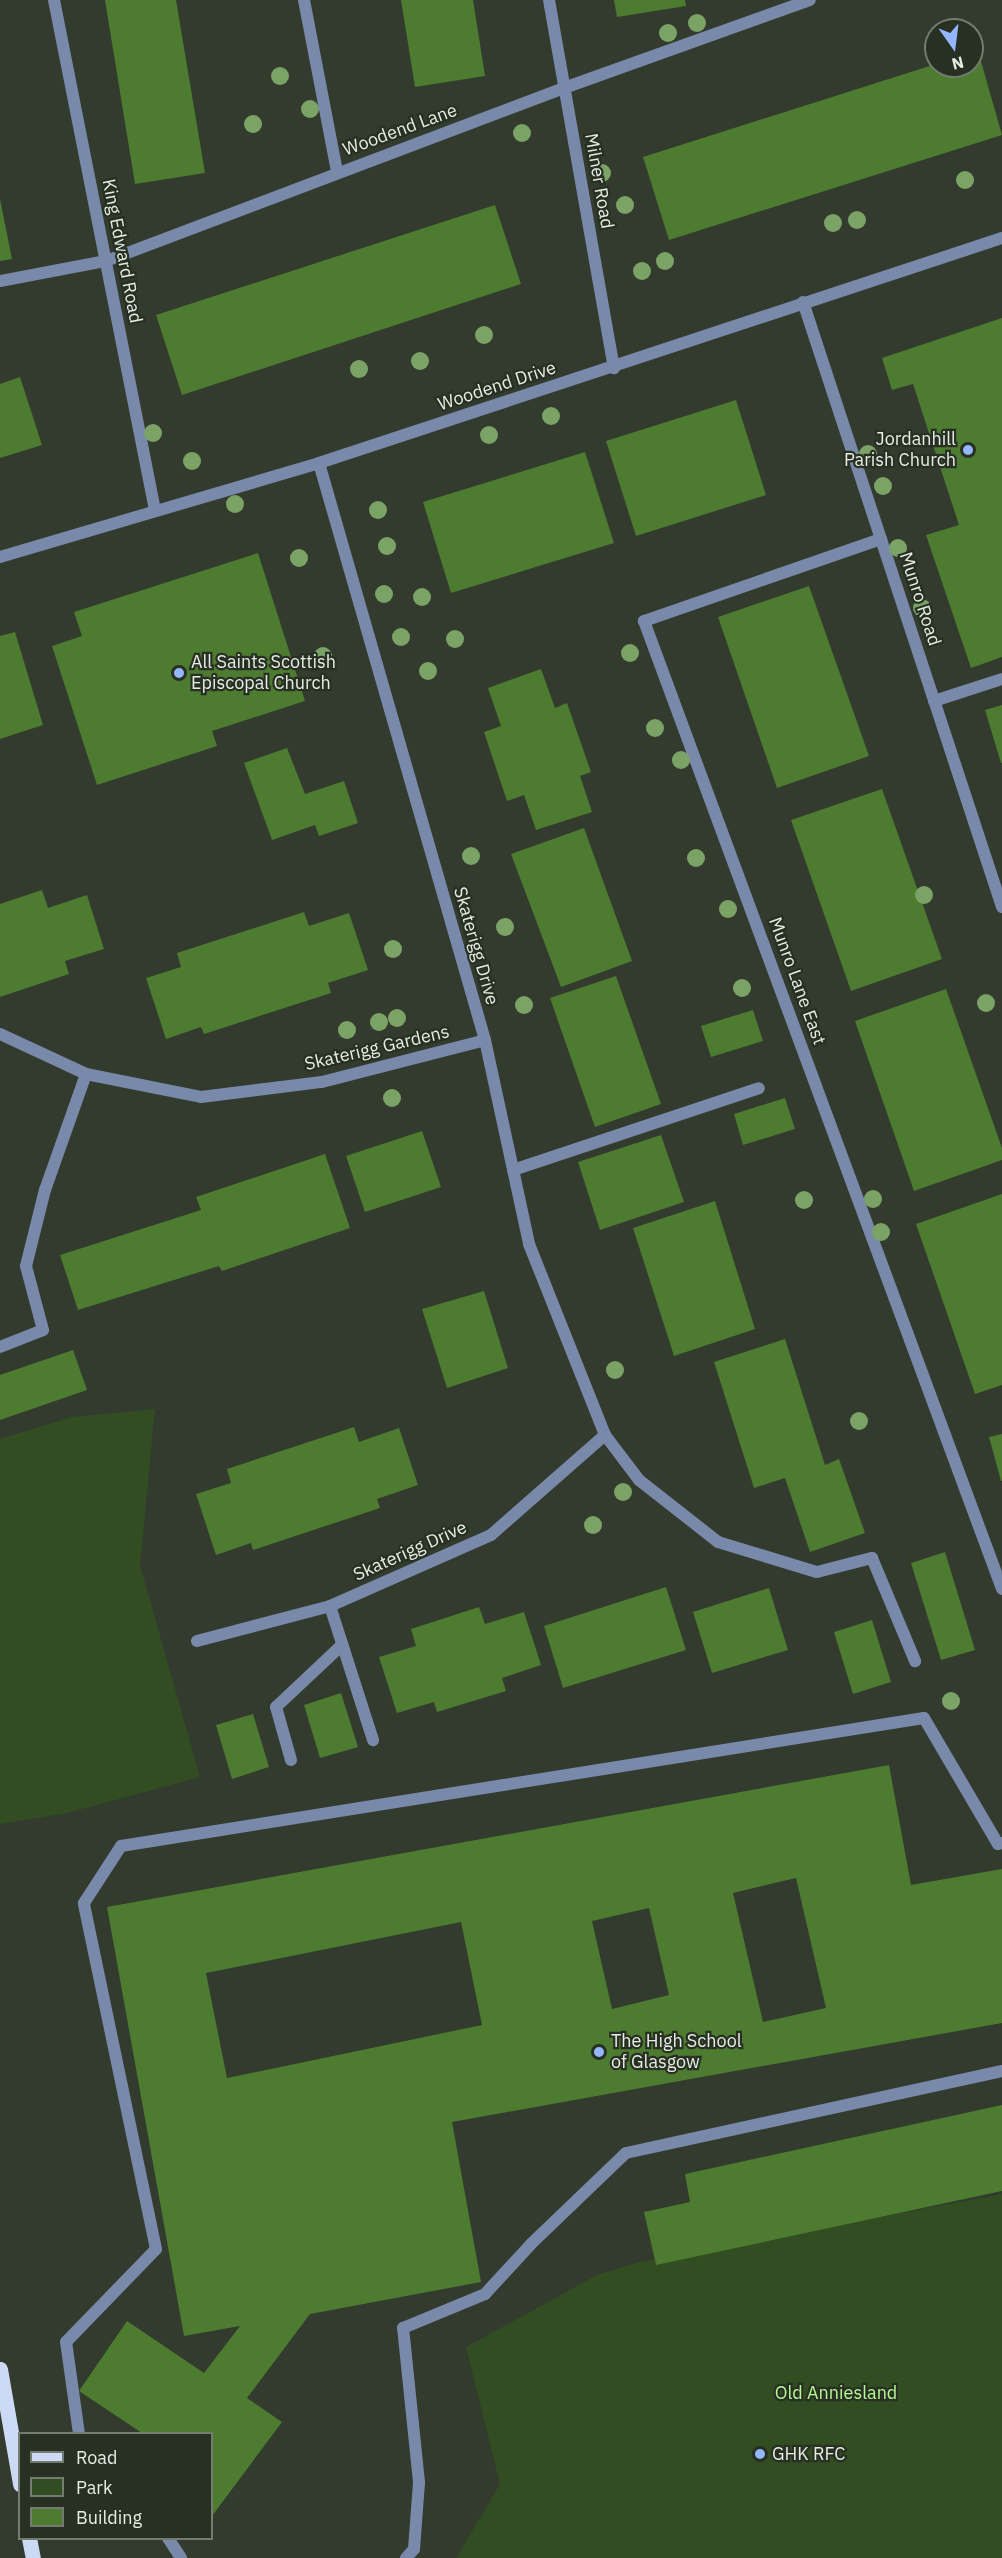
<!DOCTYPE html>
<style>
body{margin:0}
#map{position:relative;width:1002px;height:2558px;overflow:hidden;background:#323b2e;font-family:"IBM Plex Sans",sans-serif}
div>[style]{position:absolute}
.green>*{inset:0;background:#324d22}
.building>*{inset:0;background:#4d7b30}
.lane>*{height:12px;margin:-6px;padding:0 6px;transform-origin:6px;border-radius:6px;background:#7989aa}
.street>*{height:12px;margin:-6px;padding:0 6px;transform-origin:6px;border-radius:6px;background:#7989aa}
.primary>*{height:15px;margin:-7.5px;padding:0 7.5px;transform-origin:7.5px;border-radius:7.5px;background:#cddaf5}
.trees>*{width:18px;height:18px;margin:-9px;border-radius:50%;background:#7ba365}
.dots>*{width:16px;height:16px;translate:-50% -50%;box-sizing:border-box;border:3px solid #283024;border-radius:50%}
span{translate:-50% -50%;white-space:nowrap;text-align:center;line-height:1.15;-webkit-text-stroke:4.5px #283024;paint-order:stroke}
.street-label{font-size:18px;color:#e7ece4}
.poi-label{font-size:18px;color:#e7ece4}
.right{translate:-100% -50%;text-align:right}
.left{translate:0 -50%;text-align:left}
.park-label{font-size:18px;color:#b6f892}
.legend{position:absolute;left:18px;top:2432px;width:195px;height:108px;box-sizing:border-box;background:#283024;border:2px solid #747b71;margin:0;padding:8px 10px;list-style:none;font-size:18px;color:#e7ece4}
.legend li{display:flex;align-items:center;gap:12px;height:30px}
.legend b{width:30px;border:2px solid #747b71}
.north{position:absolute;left:924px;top:18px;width:60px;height:60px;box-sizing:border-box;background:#283024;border:2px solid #747b71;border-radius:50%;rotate:166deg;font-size:16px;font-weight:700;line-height:24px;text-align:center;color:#e7ece4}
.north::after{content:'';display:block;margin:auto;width:21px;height:27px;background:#94b7fd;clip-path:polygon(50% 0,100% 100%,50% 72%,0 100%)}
</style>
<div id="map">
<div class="green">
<i style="clip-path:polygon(155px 1409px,140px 1565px,200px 1777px,67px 1813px,0 1824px,0 1439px,72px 1417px)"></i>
<i style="clip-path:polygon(1002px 2194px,1002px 2558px,456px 2558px,500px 2484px,466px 2347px,597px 2275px,640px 2262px)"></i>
</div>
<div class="building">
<i style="clip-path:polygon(105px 0,176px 0,205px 173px,135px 184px)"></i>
<i style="clip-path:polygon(401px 0,473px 0,485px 76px,415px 87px)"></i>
<i style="clip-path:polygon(614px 0,685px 0,686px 6px,617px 17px)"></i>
<i style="clip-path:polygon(978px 51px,1002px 135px,669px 240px,643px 157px,936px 64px,972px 66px,972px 53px)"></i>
<i style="clip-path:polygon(0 199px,12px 259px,0 261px)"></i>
<i style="clip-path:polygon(495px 205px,521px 284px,182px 395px,156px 315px)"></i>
<i style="clip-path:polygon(1002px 318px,1002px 657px,971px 668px,926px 535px,959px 525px,913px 384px,892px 390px,882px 358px)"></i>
<i style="clip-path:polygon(20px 377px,42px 445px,0 458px,0 384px)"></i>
<i style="clip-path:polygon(736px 400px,766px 495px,636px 536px,606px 441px)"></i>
<i style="clip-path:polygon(585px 452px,614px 543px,451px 593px,423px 502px)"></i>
<i style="clip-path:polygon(258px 553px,305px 701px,212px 731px,217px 746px,97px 785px,52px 646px,82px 636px,74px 612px)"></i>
<i style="clip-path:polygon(809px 586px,869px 756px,777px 788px,718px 617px)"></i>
<i style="clip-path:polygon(15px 632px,43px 725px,0 739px,0 636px)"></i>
<i style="clip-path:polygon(541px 669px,555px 708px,567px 703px,591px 772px,580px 776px,592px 812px,536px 830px,524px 795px,507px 801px,484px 732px,501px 726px,488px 688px)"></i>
<i style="clip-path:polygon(1002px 705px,1002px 763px,1001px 763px,985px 710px)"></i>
<i style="clip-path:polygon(287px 748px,305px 794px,344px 781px,358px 823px,319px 836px,315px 825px,272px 840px,244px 763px)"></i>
<i style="clip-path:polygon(882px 789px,942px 959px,851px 991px,791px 820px)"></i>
<i style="clip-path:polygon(584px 828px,632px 961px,561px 987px,511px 854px)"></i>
<i style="clip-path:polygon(42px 890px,48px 908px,87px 895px,104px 949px,65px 961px,69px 974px,0 997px,0 904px)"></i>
<i style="clip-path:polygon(304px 912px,309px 926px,349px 913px,368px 970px,328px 983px,331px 993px,204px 1034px,201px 1027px,166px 1039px,146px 978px,181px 967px,177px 953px)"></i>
<i style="clip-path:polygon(616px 976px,661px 1104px,595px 1127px,550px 998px)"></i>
<i style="clip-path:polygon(946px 989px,1002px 1148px,1002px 1160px,914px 1191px,855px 1021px)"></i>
<i style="clip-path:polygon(753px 1010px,763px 1041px,711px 1057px,701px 1026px)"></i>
<i style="clip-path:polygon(785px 1098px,795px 1129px,743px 1145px,734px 1114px)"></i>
<i style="clip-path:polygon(422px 1131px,441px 1187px,365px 1212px,346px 1156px)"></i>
<i style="clip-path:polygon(661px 1135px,684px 1202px,600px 1230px,578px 1162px)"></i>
<i style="clip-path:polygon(325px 1154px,350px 1228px,222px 1271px,219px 1266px,78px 1310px,60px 1255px,201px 1210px,196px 1197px)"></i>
<i style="clip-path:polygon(1002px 1194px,1002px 1385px,975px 1394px,916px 1224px)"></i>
<i style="clip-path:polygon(715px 1201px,755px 1329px,674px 1356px,633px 1228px)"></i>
<i style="clip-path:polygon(484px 1291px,508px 1368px,447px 1388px,422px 1309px)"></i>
<i style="clip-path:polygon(785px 1339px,825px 1465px,839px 1459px,865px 1533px,810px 1552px,785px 1478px,754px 1488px,714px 1362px)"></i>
<i style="clip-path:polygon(73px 1350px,87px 1390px,0 1420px,0 1375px)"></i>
<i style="clip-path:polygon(354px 1427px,359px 1442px,399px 1428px,418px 1485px,377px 1499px,380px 1508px,253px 1550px,251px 1543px,216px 1555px,196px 1494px,231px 1483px,227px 1469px)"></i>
<i style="clip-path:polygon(1002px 1434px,1002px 1481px,1001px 1481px,989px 1437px)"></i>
<i style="clip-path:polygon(945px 1552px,975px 1650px,941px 1660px,911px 1563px)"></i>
<i style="clip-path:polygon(666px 1587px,686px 1650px,563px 1688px,544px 1626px)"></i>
<i style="clip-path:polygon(769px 1588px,788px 1650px,712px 1673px,693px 1612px)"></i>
<i style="clip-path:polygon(479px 1607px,485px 1624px,524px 1612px,541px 1665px,502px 1678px,506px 1691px,437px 1712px,434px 1702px,397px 1713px,379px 1657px,416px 1646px,411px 1629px)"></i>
<i style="clip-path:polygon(872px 1620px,891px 1682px,853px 1694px,834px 1632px)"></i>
<i style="clip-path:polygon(341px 1693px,358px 1747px,320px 1758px,304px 1705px)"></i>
<i style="clip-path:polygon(253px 1714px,269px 1767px,232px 1779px,216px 1725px)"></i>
<i style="clip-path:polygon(evenodd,889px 1765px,911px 1885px,1002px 1869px,1002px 2023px,452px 2122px,481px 2282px,310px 2314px,247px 2398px,282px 2422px,212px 2516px,212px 2433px,142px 2433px,79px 2391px,127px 2321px,204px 2373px,240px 2326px,184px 2336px,107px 1907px,889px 1765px,796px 1878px,826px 2008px,763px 2022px,733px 1893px,796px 1878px,889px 1765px,649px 1908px,669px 1995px,612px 2009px,592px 1921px,649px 1908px,889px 1765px,461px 1922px,482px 2025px,227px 2078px,206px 1973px,461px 1922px)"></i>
<i style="clip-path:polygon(1002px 2105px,1002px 2191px,656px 2265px,644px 2212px,690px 2202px,685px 2174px)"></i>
</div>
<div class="lane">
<i style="left:304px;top:0;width:175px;rotate:79.1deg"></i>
<i style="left:0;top:281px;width:108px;rotate:-10.7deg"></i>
<i style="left:106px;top:261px;width:490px;rotate:-20.7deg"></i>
<i style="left:564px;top:88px;width:261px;rotate:-19.7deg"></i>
<i style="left:881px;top:539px;width:251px;rotate:160.9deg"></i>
<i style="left:644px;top:621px;width:1032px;rotate:69.7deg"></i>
<i style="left:934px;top:701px;width:71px;rotate:-17.9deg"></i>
<i style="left:513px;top:1170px;width:259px;rotate:-18.4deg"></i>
<i style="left:0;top:1347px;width:46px;rotate:-21.6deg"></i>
<i style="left:43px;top:1330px;width:66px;rotate:-104.9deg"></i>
<i style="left:26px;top:1266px;width:78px;rotate:-76deg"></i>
<i style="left:45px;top:1190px;width:123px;rotate:-70.5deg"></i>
<i style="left:718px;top:1542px;width:103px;rotate:16.9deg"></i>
<i style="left:817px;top:1572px;width:57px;rotate:-14.3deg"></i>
<i style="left:872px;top:1558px;width:112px;rotate:67.3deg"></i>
<i style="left:330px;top:1606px;width:141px;rotate:72.2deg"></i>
<i style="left:291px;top:1760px;width:55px;rotate:-105.8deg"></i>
<i style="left:276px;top:1707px;width:91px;rotate:-43.2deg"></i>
<i style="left:79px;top:2434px;width:93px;rotate:-98deg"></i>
<i style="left:66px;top:2342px;width:129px;rotate:-45.9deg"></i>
<i style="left:156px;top:2249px;width:353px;rotate:-101.8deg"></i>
<i style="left:84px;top:1903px;width:68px;rotate:-57deg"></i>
<i style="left:121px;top:1846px;width:813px;rotate:-9.06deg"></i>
<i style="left:924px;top:1718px;width:146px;rotate:59.6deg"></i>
<i style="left:998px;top:1844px;width:4px;rotate:-14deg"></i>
<i style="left:168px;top:2538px;width:24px;rotate:57deg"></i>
<i style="left:406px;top:2558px;width:12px;rotate:-48deg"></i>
<i style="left:414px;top:2549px;width:67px;rotate:-85.7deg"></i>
<i style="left:419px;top:2482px;width:155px;rotate:-95.9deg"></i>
<i style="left:403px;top:2328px;width:89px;rotate:-22.5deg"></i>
<i style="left:485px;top:2294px;width:69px;rotate:-47.3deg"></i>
<i style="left:532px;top:2243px;width:130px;rotate:-43.8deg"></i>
<i style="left:626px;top:2153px;width:385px;rotate:-12.3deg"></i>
</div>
<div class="street">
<i style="left:54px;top:0;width:520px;rotate:78.8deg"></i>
<i style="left:549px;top:0;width:374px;rotate:80deg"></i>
<i style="left:803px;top:302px;width:637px;rotate:71.79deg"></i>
<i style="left:319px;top:463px;width:600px;rotate:73.95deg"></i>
<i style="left:485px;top:1040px;width:209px;rotate:77.8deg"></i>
<i style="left:529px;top:1244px;width:206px;rotate:68.3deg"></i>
<i style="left:605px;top:1435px;width:56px;rotate:52.9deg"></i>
<i style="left:639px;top:1480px;width:100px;rotate:38.1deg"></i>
<i style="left:0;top:557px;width:333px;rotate:-16.4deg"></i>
<i style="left:319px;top:463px;width:719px;rotate:-18.23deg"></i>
<i style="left:0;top:1034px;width:95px;rotate:24.9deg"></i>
<i style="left:86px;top:1074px;width:117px;rotate:11.3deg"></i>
<i style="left:201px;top:1097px;width:122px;rotate:-7.1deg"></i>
<i style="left:322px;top:1082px;width:168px;rotate:-14.4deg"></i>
<i style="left:197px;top:1641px;width:138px;rotate:-14.7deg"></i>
<i style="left:330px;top:1606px;width:176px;rotate:-23.8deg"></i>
<i style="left:491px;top:1535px;width:152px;rotate:-41.3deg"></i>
</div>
<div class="primary">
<i style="left:0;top:2369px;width:117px;rotate:80.1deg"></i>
<i style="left:29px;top:2538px;width:20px;rotate:79deg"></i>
</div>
<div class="trees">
<i style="left:697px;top:23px"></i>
<i style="left:668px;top:33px"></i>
<i style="left:280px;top:76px"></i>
<i style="left:310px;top:109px"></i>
<i style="left:253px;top:124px"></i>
<i style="left:522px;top:133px"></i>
<i style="left:602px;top:173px"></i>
<i style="left:965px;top:180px"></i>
<i style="left:625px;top:205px"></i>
<i style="left:857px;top:220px"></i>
<i style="left:833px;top:223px"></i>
<i style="left:665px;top:261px"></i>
<i style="left:642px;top:271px"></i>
<i style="left:484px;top:335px"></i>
<i style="left:420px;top:361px"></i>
<i style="left:359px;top:369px"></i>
<i style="left:551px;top:416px"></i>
<i style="left:153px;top:433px"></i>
<i style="left:489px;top:435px"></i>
<i style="left:868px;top:454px"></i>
<i style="left:192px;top:461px"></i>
<i style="left:883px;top:486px"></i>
<i style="left:235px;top:504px"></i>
<i style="left:378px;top:510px"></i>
<i style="left:387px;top:546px"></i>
<i style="left:898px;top:548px"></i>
<i style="left:299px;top:558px"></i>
<i style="left:384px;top:594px"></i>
<i style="left:422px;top:597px"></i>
<i style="left:922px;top:608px"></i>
<i style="left:401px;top:637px"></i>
<i style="left:455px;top:639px"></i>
<i style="left:630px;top:653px"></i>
<i style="left:323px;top:656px"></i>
<i style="left:428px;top:671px"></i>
<i style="left:655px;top:728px"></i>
<i style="left:681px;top:760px"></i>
<i style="left:471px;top:856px"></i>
<i style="left:696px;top:858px"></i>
<i style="left:924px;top:895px"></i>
<i style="left:728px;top:909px"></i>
<i style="left:505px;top:927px"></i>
<i style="left:393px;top:949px"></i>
<i style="left:742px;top:988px"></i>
<i style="left:986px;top:1003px"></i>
<i style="left:524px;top:1005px"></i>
<i style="left:397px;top:1018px"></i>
<i style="left:379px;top:1022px"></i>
<i style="left:347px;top:1030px"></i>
<i style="left:392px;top:1098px"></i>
<i style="left:873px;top:1199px"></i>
<i style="left:804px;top:1200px"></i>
<i style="left:881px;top:1232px"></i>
<i style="left:615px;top:1370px"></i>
<i style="left:859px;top:1421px"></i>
<i style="left:623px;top:1492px"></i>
<i style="left:593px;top:1525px"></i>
<i style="left:951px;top:1701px"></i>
</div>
<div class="dots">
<i style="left:968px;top:450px;background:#94b7fd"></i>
<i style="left:179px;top:673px;background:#94b7fd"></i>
<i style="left:599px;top:2052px;background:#94b7fd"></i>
<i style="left:760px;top:2454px;background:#94b7fd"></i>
</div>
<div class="street-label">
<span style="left:400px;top:130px;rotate:-20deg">Woodend Lane</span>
<span style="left:599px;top:181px;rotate:80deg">Milner Road</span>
<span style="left:122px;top:251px;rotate:79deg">King Edward Road</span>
<span style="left:497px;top:386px;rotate:-18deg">Woodend Drive</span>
<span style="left:920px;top:599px;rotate:72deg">Munro Road</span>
<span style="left:476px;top:946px;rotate:74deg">Skaterigg Drive</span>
<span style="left:797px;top:981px;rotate:70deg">Munro Lane East</span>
<span style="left:377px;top:1048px;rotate:-13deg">Skaterigg Gardens</span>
<span style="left:410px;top:1551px;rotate:-24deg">Skaterigg Drive</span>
</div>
<div class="poi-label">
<span class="right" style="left:956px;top:450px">Jordanhill<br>Parish Church</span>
<span class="left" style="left:191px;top:673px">All Saints Scottish<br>Episcopal Church</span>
<span class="left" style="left:611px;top:2052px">The High School<br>of Glasgow</span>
<span class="left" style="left:772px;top:2454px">GHK RFC</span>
</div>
<div class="park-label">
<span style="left:836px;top:2393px">Old Anniesland</span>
</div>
<ul class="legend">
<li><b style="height:8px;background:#cddaf5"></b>Road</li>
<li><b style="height:16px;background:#324d22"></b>Park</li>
<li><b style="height:16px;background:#4d7b30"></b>Building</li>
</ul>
<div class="north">N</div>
</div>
